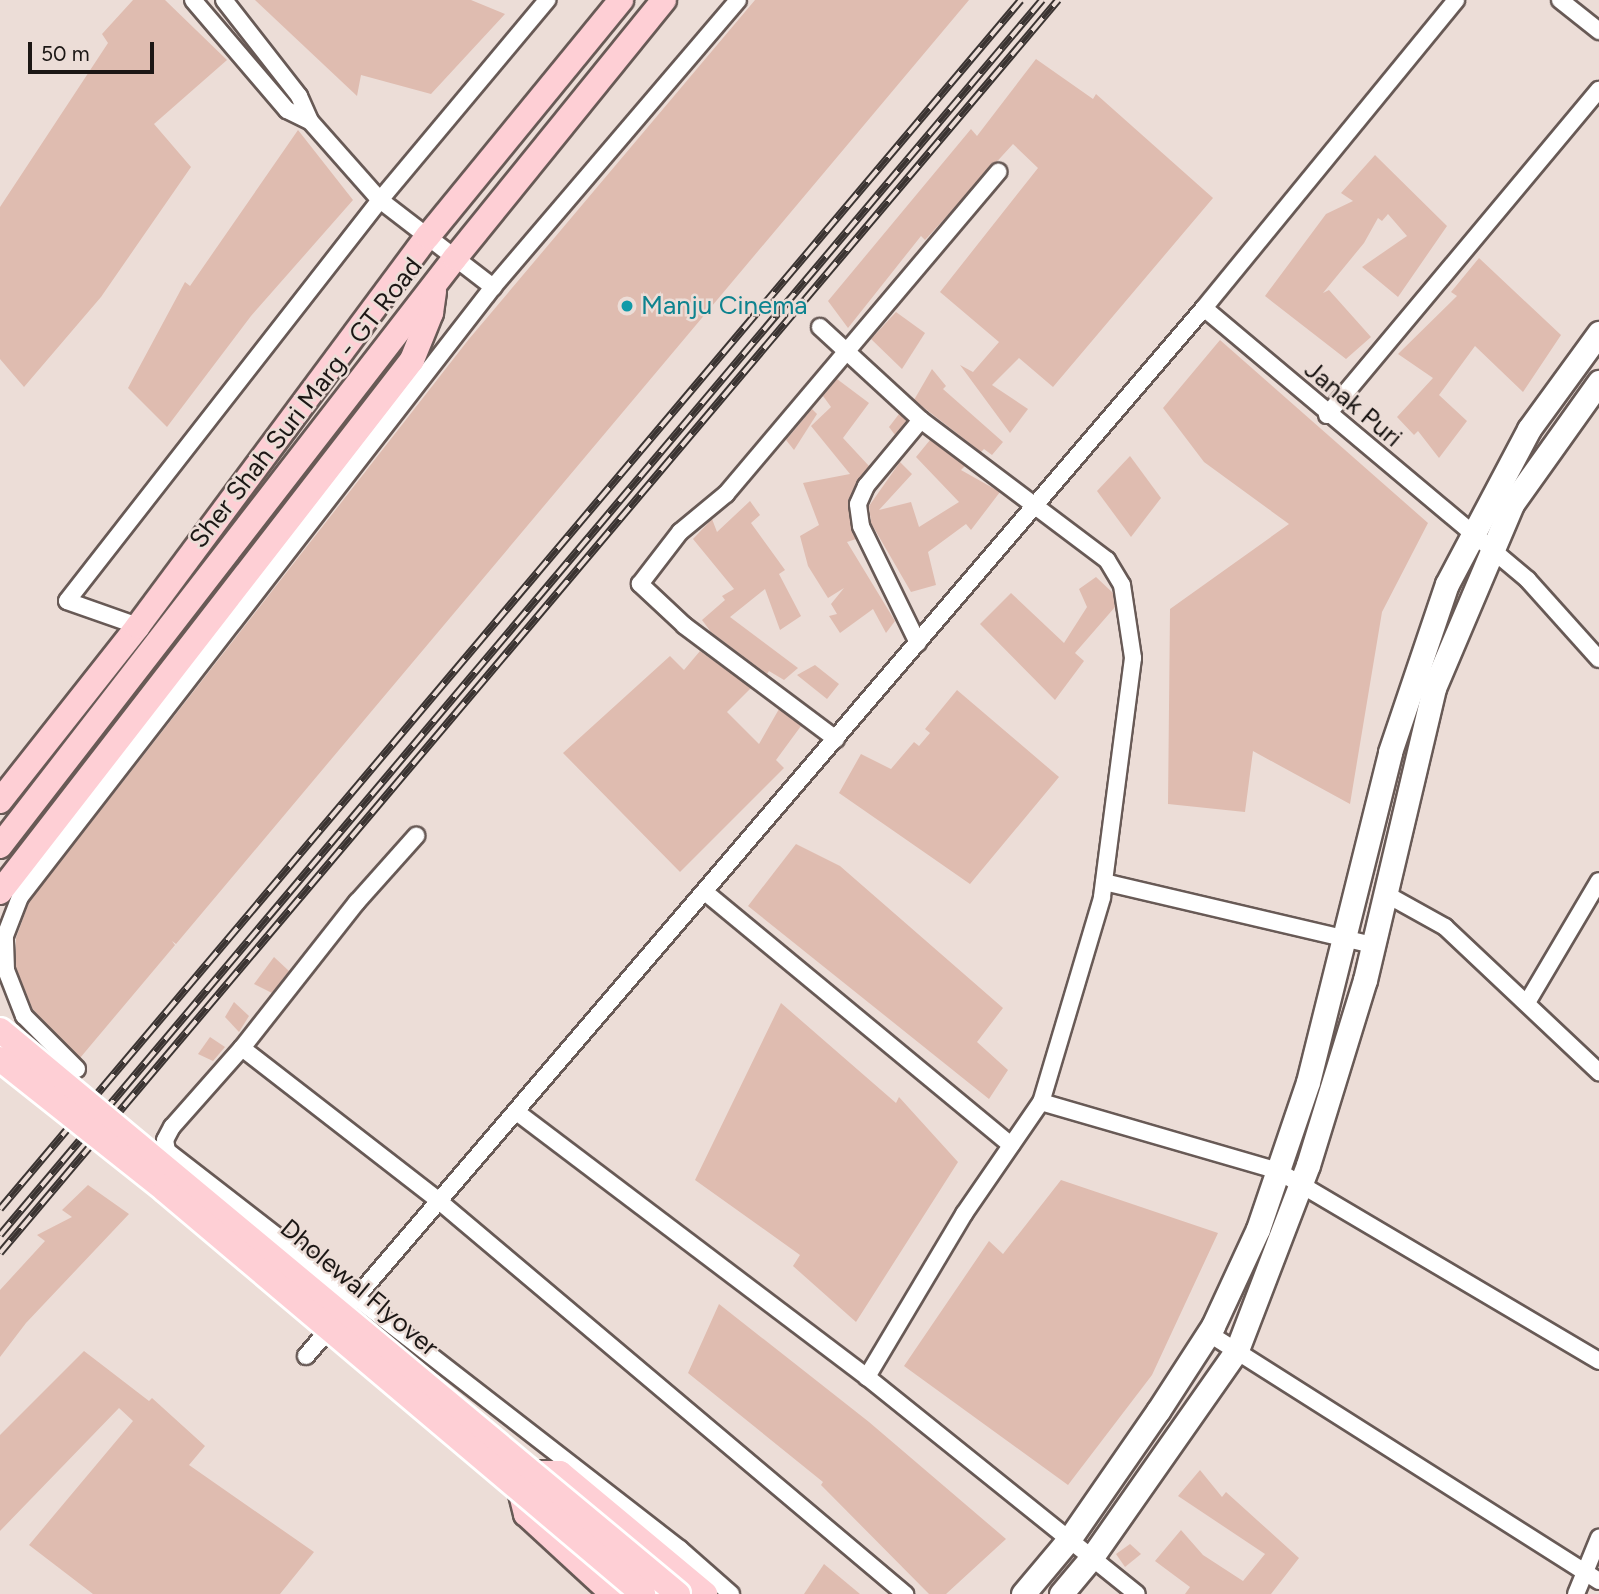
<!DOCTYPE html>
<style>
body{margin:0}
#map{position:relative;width:1599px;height:1594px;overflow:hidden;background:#ecddd7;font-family:Figtree,sans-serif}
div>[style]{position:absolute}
.building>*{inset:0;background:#dfbcb0}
.roads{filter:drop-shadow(2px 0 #685a56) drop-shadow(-2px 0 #685a56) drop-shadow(0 2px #685a56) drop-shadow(0 -2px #685a56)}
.street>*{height:16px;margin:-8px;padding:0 8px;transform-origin:8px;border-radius:8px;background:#fff}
.secondary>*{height:23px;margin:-11.5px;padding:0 11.5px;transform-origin:11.5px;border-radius:11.5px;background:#fff}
.primary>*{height:24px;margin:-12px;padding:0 12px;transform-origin:12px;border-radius:12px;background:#fecfd5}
.rail>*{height:8px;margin-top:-4px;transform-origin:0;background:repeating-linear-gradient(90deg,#ecddd7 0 16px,#3b3432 0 32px);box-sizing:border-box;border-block:2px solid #3b3432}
.bridges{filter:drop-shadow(2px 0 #fff) drop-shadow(-2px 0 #fff) drop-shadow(0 2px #fff) drop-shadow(0 -2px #fff)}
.primary-bridge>*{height:24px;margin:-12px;padding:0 12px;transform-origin:12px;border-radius:12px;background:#fecfd5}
.dots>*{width:19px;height:19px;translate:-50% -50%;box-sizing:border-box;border:4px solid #ecddd7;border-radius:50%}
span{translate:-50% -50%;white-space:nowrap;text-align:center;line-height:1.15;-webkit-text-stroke:5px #ecddd7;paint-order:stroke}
.culture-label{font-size:26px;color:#0d838f}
.left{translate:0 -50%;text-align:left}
.street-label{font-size:26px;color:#1c1715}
.scale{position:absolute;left:28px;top:42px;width:126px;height:32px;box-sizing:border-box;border:4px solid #1c1715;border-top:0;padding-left:9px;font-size:21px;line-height:24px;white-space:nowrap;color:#1c1715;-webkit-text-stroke:5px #ecddd7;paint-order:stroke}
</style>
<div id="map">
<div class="building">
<i style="clip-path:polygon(133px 0,165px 0,227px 60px,154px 124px,191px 167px,101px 297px,24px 387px,0 359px,0 207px,108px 43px,102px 34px)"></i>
<i style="clip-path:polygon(255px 0,471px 0,505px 14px,431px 94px,361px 75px,357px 96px)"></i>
<i style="clip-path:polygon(755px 0,969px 0,176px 944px,172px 941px,175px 945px,80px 1058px,33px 1010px,16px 968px,16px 938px,29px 902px,469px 339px)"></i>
<i style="clip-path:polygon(1036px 59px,1093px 99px,1096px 94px,1213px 198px,1053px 387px,1019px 358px,992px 385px,1028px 409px,1010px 433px,960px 365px,973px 372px,999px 342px,940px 292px,1038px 168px,1013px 144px,925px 240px,921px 236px,848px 328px,828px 301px,971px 129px,977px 136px)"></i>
<i style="clip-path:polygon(298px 130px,353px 200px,251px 316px,167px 427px,128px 388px,185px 282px,190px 286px)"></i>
<i style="clip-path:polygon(1375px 155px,1447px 226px,1398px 297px,1362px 267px,1407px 236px,1388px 214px,1382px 221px,1378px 218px,1364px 243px,1323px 293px,1329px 290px,1371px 337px,1346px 359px,1265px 296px,1326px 214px,1353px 201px,1341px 193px)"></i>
<i style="clip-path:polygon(1479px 258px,1561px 335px,1523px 392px,1475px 346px,1439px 395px,1467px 421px,1439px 458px,1418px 431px,1414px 435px,1397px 417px,1433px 378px,1398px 354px,1457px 296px,1451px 292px)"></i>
<i style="clip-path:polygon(896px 312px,925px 333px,902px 369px,871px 339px)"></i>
<i style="clip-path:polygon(1220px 340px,1428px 523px,1382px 612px,1350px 804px,1253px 751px,1245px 812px,1168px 804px,1170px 609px,1289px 524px,1204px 462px,1163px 408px)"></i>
<i style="clip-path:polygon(932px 369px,946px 386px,943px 389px,1003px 442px,992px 455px,984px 449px,981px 452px,914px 400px)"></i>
<i style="clip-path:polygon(837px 379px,869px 403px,843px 438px,869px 466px,848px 500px,856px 539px,847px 542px,895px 621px,886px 633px,873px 609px,840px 633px,829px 616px,837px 614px,831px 604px,844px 588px,828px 598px,808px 566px,800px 536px,819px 525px,803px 483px,850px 474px,811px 426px,831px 407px,823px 396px)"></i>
<i style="clip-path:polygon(812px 409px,817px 414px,794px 450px,786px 440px)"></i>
<i style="clip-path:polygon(899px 414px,907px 421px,895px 435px,889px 427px)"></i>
<i style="clip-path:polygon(930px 440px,965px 466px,961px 470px,1000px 492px,971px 530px,966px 524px,928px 552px,936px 585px,911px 592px,871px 523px,869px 506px,900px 462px,912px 474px,879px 510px,911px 502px,919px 527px,959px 502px,916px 457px)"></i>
<i style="clip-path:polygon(1130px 456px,1161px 498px,1131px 537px,1097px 491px)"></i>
<i style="clip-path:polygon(750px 501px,760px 515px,751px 523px,785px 570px,779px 574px,801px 616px,780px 630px,765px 589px,730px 617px,798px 668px,784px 680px,769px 671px,767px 674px,711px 632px,702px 620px,725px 600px,722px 596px,734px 589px,693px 539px,712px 519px,717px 532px)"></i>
<i style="clip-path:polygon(1096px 577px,1113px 593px,1115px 607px,1075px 653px,1084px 661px,1055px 700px,980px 624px,1011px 593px,1064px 643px,1087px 607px,1079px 589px)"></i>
<i style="clip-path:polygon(700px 651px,751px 688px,727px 712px,759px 744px,779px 709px,801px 726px,776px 760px,784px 768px,680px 872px,563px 753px,670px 656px,684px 670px)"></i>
<i style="clip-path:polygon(815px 665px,839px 684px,827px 699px,797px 675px)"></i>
<i style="clip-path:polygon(957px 690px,1059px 777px,970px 884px,839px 793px,861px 754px,891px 769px,914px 742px,919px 746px,930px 733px,925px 729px)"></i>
<i style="clip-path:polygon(796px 844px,840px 866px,1003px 1008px,977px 1042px,1008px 1070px,989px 1099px,748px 906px)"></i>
<i style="clip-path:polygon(274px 957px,289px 971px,272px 993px,254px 984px)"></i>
<i style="clip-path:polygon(234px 1002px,249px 1016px,239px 1032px,225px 1017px)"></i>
<i style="clip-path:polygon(781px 1003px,896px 1103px,899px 1097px,958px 1162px,856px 1322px,793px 1266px,800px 1255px,695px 1180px)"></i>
<i style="clip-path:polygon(210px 1037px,225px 1047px,213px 1061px,198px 1054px)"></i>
<i style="clip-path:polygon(1061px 1180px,1218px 1233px,1152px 1375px,1068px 1485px,904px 1366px,989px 1241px,1003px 1254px)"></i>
<i style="clip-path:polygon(88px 1185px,129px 1214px,26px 1323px,0 1357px,0 1290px,45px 1241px,37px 1235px,72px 1217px,62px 1210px)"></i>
<i style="clip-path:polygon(719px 1304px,869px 1422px,1006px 1539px,946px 1594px,929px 1594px,821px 1485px,823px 1482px,688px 1373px)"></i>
<i style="clip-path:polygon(84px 1351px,149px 1401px,152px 1398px,205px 1446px,189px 1465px,314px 1552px,280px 1594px,93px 1594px,29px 1545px,133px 1421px,119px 1408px,0 1531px,0 1435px)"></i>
<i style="clip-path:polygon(1200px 1470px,1222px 1497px,1226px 1492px,1299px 1558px,1271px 1594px,1185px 1594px,1190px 1587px,1155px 1561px,1181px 1530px,1203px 1555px,1243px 1581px,1265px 1554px,1178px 1496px)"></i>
<i style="clip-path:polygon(1130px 1544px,1141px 1554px,1125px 1567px,1116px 1554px)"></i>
<i style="clip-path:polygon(824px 1564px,860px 1594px,804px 1594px)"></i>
</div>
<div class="roads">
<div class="street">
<i style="left:193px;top:0;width:145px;rotate:49.5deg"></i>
<i style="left:287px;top:110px;width:25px;rotate:26deg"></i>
<i style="left:224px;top:0;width:122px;rotate:52deg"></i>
<i style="left:299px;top:96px;width:27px;rotate:66deg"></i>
<i style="left:310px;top:121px;width:106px;rotate:48.5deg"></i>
<i style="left:380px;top:200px;width:143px;rotate:37.6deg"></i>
<i style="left:493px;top:287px;width:377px;rotate:-49.5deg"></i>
<i style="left:1560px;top:0;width:50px;rotate:38.5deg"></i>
<i style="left:1204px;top:308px;width:423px;rotate:40deg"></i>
<i style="left:1528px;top:580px;width:106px;rotate:48.1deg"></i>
<i style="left:820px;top:327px;width:137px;rotate:42.6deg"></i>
<i style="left:921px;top:420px;width:233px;rotate:37deg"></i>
<i style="left:1107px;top:560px;width:29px;rotate:59deg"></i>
<i style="left:1122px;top:585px;width:74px;rotate:81.4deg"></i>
<i style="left:1133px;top:658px;width:242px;rotate:97.4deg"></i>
<i style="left:1102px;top:898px;width:213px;rotate:106.6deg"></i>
<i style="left:1041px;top:1102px;width:136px;rotate:124.5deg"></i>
<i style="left:964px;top:1214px;width:190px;rotate:120.8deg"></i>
<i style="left:1327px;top:415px;width:424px;rotate:-50.1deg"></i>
<i style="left:138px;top:626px;width:75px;rotate:-160.6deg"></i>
<i style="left:67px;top:601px;width:509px;rotate:-52.03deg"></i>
<i style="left:380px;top:200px;width:261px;rotate:-50.1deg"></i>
<i style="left:918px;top:643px;width:130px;rotate:-116deg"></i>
<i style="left:861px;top:526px;width:22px;rotate:-98deg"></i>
<i style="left:858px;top:504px;width:20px;rotate:-66deg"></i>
<i style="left:866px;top:486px;width:86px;rotate:-50.2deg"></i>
<i style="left:836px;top:739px;width:189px;rotate:-143.2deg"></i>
<i style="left:685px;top:626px;width:62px;rotate:-137deg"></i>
<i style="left:640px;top:584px;width:66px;rotate:-52.4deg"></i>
<i style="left:680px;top:532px;width:60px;rotate:-39.6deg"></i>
<i style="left:726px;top:494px;width:422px;rotate:-49.8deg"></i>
<i style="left:1104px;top:882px;width:276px;rotate:13.2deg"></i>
<i style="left:705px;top:892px;width:397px;rotate:39.6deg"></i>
<i style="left:1384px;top:893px;width:70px;rotate:29.1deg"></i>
<i style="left:1445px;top:927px;width:212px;rotate:43.3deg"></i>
<i style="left:1528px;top:1001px;width:139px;rotate:-59.4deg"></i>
<i style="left:242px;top:1048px;width:186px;rotate:-51.8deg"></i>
<i style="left:357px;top:902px;width:89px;rotate:-48.2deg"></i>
<i style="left:77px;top:1069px;width:75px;rotate:-135deg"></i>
<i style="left:24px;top:1016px;width:49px;rotate:-111.4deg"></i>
<i style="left:6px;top:970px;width:34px;rotate:-92deg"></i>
<i style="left:5px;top:936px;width:42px;rotate:-69deg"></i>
<i style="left:20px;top:897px;width:772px;rotate:-52.21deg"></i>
<i style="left:1041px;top:1102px;width:247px;rotate:16.2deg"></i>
<i style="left:1278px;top:1171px;width:373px;rotate:30.6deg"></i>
<i style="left:518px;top:1113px;width:438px;rotate:37.1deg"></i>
<i style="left:867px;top:1377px;width:346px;rotate:38.8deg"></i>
<i style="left:1208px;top:1333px;width:463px;rotate:32.4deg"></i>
<i style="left:306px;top:1356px;width:1380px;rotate:-49.41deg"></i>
<i style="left:1204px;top:308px;width:398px;rotate:-50.7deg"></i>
<i style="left:731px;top:1594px;width:68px;rotate:-138.6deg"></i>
<i style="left:680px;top:1549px;width:649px;rotate:-142.19deg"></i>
<i style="left:167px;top:1151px;width:11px;rotate:-100deg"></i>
<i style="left:165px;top:1140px;width:15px;rotate:-62deg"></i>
<i style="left:172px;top:1127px;width:106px;rotate:-48.5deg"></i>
<i style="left:242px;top:1048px;width:249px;rotate:37.8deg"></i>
<i style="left:439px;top:1201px;width:610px;rotate:40.14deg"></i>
<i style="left:1576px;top:1594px;width:61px;rotate:-67.7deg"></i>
</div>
<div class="secondary">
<i style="left:1023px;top:1594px;width:73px;rotate:-50deg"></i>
<i style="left:1070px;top:1538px;width:155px;rotate:-55.3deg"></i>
<i style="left:1158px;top:1411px;width:101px;rotate:-57.1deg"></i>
<i style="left:1213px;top:1326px;width:107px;rotate:-65.1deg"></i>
<i style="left:1258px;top:1229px;width:155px;rotate:-71.2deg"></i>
<i style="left:1308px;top:1082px;width:340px;rotate:-76deg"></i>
<i style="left:1390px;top:752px;width:177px;rotate:-71.3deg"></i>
<i style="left:1447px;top:584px;width:175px;rotate:-62.1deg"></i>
<i style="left:1529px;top:429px;width:119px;rotate:-53.9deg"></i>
<i style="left:1061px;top:1594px;width:48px;rotate:-50deg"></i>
<i style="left:1092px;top:1557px;width:253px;rotate:-55deg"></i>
<i style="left:1237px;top:1350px;width:198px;rotate:-69deg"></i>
<i style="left:1308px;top:1165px;width:194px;rotate:-72.9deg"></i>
<i style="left:1365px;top:980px;width:300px;rotate:-76.7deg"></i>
<i style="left:1434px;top:688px;width:200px;rotate:-67deg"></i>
<i style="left:1512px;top:504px;width:150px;rotate:-54.5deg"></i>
</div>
<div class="primary">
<i style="left:0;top:801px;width:223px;rotate:-51.7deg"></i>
<i style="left:138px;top:626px;width:486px;rotate:-53.4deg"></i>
<i style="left:428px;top:236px;width:305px;rotate:-50.7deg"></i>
<i style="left:0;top:846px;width:743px;rotate:-52.27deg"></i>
<i style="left:455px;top:258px;width:332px;rotate:-51deg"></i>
<i style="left:0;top:892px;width:673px;rotate:-52.24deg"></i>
<i style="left:412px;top:360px;width:51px;rotate:-68deg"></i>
<i style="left:431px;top:313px;width:22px;rotate:-82deg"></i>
<i style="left:535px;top:1473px;width:25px"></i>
<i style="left:560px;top:1473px;width:189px;rotate:39.8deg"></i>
<i style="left:520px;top:1490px;width:25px;rotate:76deg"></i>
<i style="left:526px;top:1514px;width:118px;rotate:42.6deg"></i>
</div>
</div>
<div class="rail">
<i style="left:0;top:1209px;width:1582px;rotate:-49.82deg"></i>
<i style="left:0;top:1235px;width:1616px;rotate:-49.84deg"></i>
<i style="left:0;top:1253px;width:1640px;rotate:-49.82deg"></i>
</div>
<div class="bridges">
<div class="primary-bridge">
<i style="left:0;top:1030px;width:882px;rotate:39.76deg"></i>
<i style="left:0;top:1059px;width:211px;rotate:38.4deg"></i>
<i style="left:165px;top:1190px;width:626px;rotate:40.2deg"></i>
</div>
</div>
<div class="dots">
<i style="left:627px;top:306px;background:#0f9aa8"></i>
</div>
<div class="culture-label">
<span class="left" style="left:641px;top:306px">Manju Cinema</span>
</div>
<div class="street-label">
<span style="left:306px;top:403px;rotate:-52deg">Sher Shah Suri Marg - GT Road</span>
<span style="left:1353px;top:404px;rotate:40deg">Janak Puri</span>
<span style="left:359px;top:1288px;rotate:40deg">Dholewal Flyover</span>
</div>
<div class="scale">50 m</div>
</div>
